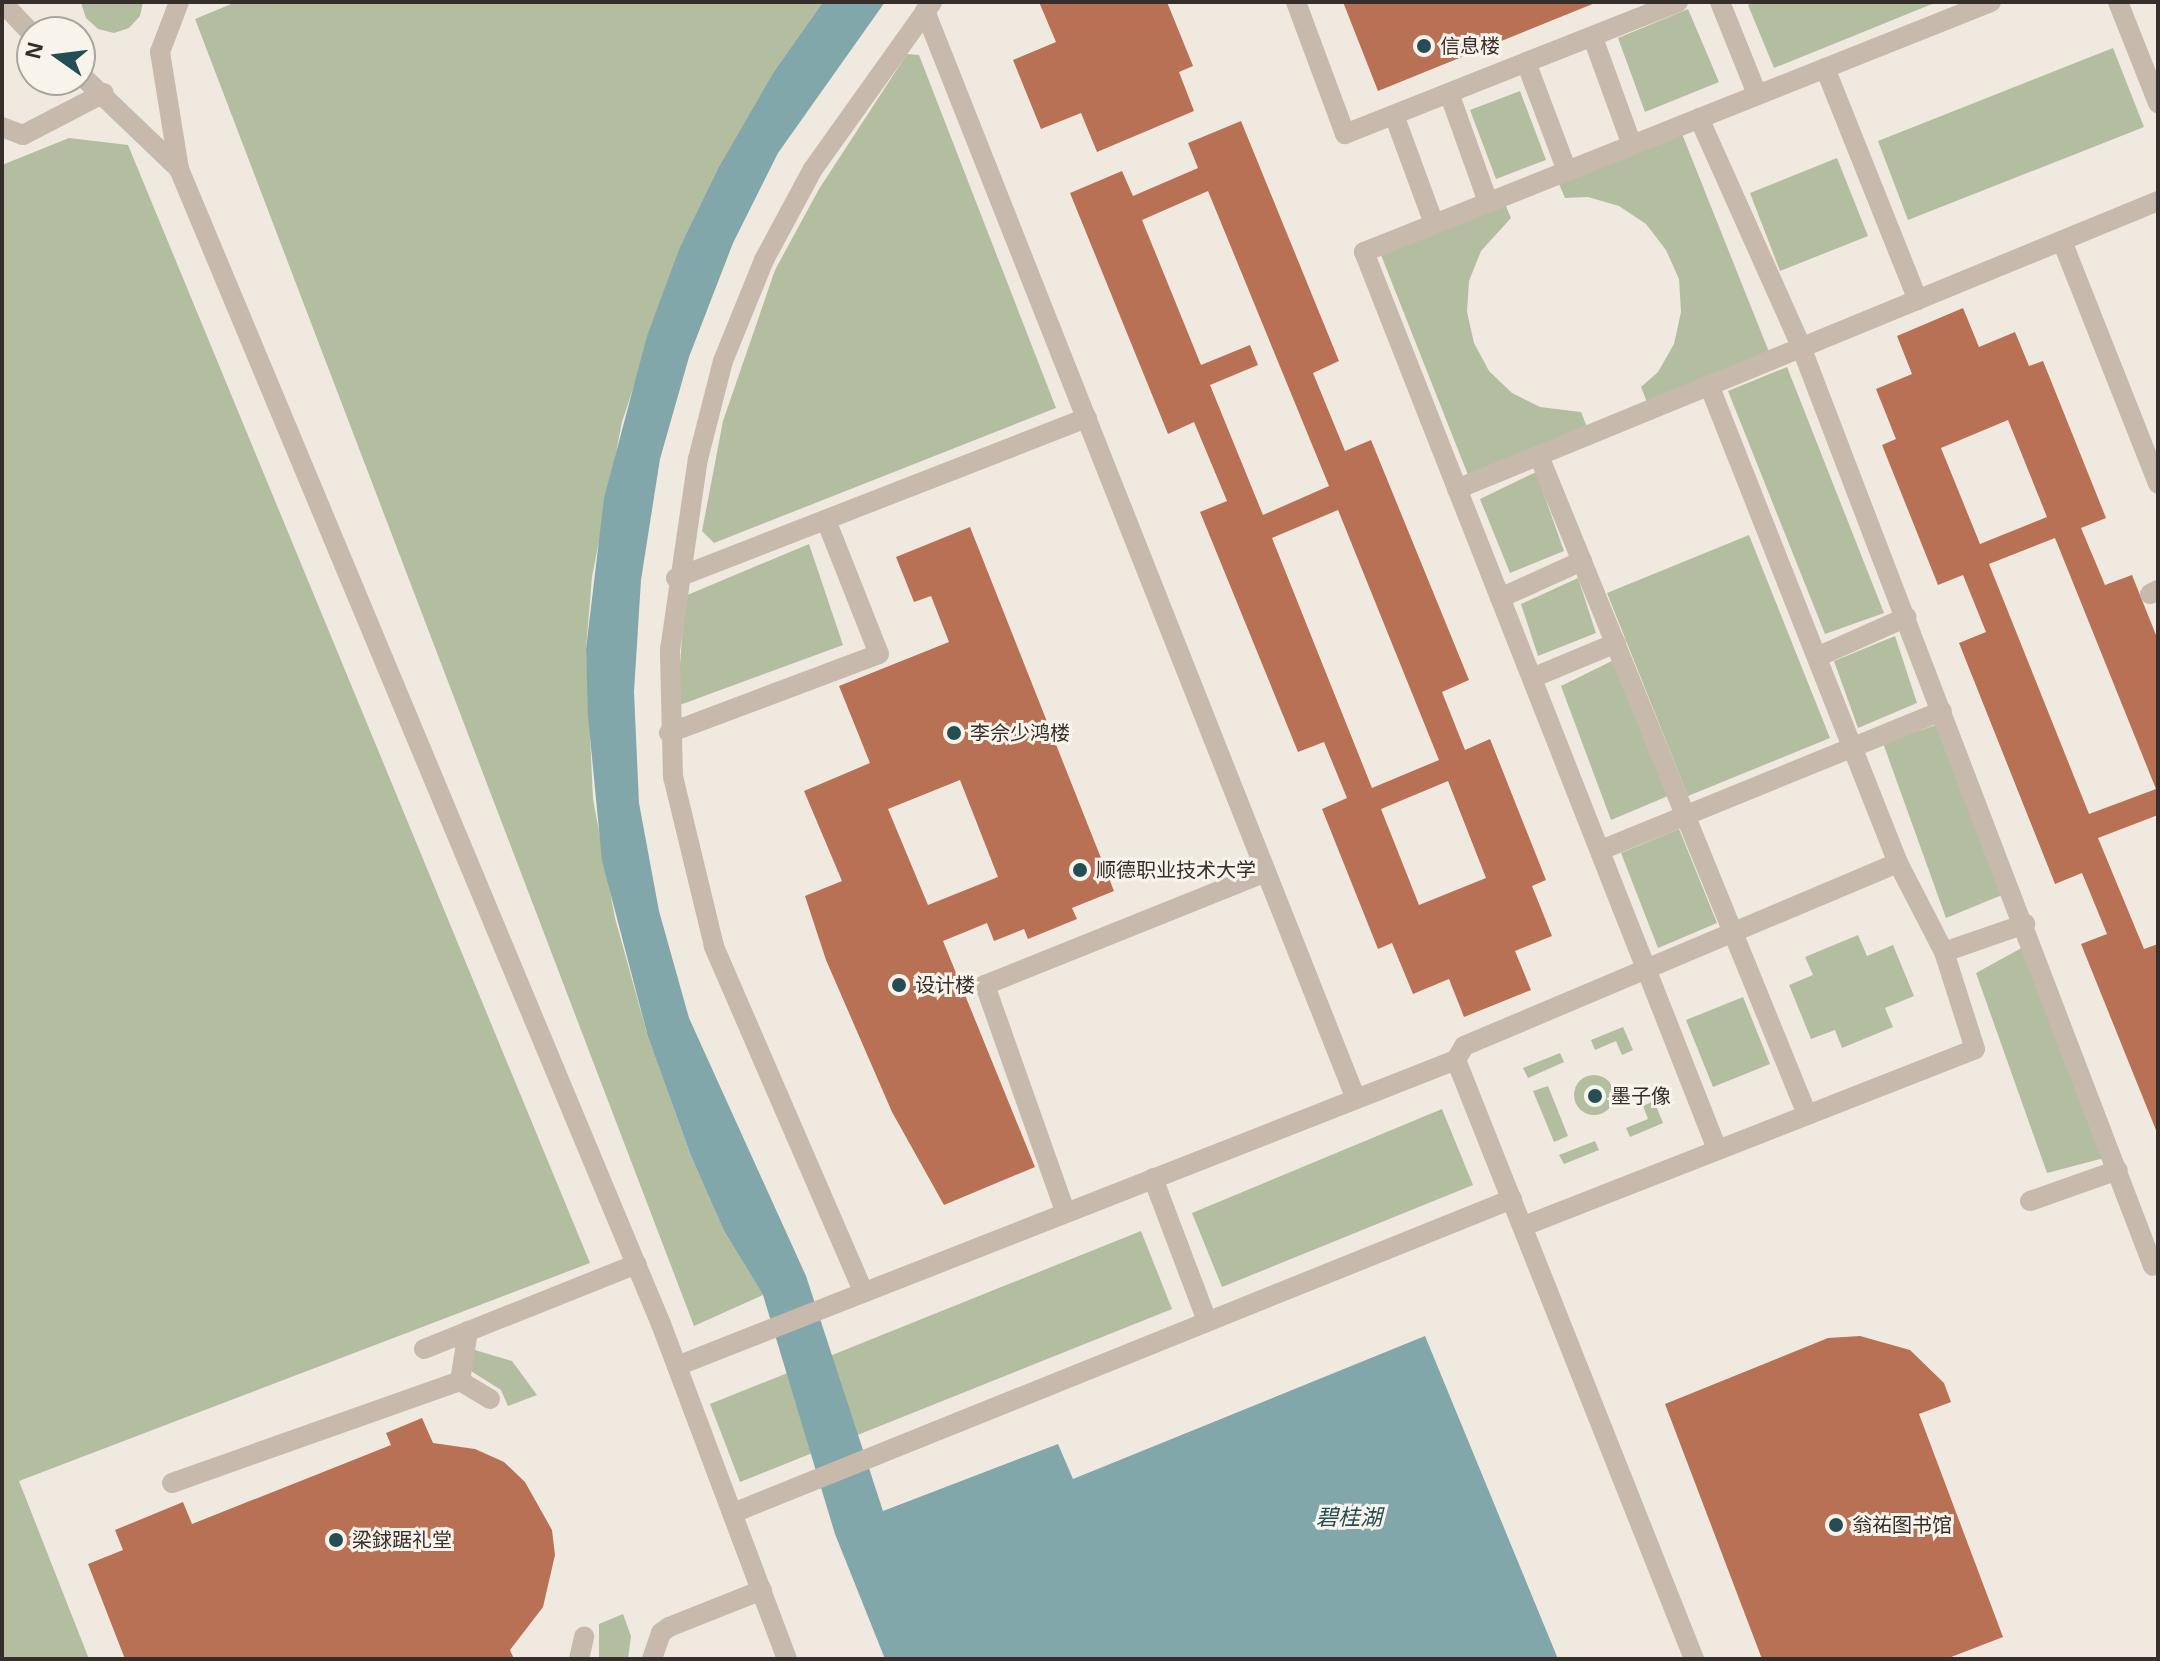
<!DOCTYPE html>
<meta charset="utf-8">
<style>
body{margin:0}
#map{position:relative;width:2160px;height:1661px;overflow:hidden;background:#f0e9df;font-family:Helvetica,"Noto Sans SC",sans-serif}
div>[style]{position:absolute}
.green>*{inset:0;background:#b3bea1}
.round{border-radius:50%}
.water>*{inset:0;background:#81a7aa}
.building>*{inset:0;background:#b87155}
.minor>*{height:20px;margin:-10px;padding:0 10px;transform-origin:10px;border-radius:10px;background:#c7b9ac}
.dots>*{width:22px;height:22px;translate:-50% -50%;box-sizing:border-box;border:4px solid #f8f3eb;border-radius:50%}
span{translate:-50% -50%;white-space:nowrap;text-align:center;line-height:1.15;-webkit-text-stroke:6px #f8f3eb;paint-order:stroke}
.poi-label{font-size:20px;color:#362e2a}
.left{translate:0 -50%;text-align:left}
.water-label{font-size:22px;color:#244e53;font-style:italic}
.frame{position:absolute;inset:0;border:4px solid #362e2a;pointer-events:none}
.north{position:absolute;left:16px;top:16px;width:80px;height:80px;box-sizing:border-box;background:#f8f3eb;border:2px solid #aaa49e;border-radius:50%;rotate:284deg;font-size:22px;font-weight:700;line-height:32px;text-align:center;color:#362e2a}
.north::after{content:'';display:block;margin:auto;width:28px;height:36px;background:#244e53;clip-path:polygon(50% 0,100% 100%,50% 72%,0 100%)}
</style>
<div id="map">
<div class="green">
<i style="clip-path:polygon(143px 2px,140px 16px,129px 28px,114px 33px,98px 29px,86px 18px,81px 3px)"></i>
<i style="clip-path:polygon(236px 2px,823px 2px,775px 70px,680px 247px,622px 422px,592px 577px,586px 649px,593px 799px,615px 918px,648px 1037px,691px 1156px,724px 1231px,763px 1295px,694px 1326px,195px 19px)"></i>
<i style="clip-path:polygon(1754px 2px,1937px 2px,1774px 68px,1748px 5px)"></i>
<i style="clip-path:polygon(1688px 9px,1719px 82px,1645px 112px,1618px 38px)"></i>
<i style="clip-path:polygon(2113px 48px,2144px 127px,1908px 220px,1878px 141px)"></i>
<i style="clip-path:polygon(907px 54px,919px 55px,1056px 408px,714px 543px,702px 531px,723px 421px,775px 270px,819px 189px)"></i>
<i style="clip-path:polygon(1520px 91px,1546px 160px,1496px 179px,1470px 110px)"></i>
<i style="clip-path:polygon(1682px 134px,1769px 352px,1647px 402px,1641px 387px,1658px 372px,1674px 344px,1681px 312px,1679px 279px,1666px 250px,1646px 224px,1619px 206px,1588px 197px,1565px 198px,1559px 184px)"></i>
<i style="clip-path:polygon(69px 138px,128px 145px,590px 1263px,19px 1481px,89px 1659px,2px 1659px,2px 165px)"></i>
<i style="clip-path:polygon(1837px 158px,1868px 236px,1780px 271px,1750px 193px)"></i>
<i style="clip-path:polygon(1505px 204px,1511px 218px,1481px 251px,1469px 281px,1467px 312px,1474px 343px,1489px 371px,1512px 393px,1540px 407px,1581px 412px,1587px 427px,1468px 475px,1381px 255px)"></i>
<i style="clip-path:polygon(1787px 367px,1884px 613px,1825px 634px,1728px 391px)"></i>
<i style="clip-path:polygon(1536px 472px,1564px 551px,1510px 573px,1480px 499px)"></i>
<i style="clip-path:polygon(1749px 535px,1830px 738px,1688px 796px,1607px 593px)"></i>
<i style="clip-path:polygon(809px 544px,843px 645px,677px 706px,685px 596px)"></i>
<i style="clip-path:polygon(1578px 578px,1596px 633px,1538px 656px,1521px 604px)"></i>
<i style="clip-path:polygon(1895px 636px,1917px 703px,1858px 728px,1834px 661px)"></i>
<i style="clip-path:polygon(1616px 659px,1668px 796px,1611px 820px,1561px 686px)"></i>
<i style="clip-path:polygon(1936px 725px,2002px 895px,1946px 918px,1883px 743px)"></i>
<i style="clip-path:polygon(1679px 829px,1717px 923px,1658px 948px,1621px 853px)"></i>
<i style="clip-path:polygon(1858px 935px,1867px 956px,1893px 945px,1914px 996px,1885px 1008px,1893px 1027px,1842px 1048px,1835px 1030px,1811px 1039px,1789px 985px,1813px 975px,1805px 957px)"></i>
<i style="clip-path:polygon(2027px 945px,2104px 1158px,2047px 1173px,1976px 973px)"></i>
<i style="clip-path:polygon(1743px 997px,1770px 1064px,1713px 1087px,1686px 1020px)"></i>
<i style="clip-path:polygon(1623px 1027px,1633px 1050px,1622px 1055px,1616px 1041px,1595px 1050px,1591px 1040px)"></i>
<i style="clip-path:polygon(1560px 1053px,1564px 1062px,1528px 1078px,1523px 1068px)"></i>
<i class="round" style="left:1574px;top:1075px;width:40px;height:40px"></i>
<i style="clip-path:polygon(1548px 1086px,1568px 1136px,1554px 1142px,1533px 1091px)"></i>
<i style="clip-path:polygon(1654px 1101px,1663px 1123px,1630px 1137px,1626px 1128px,1648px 1119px,1643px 1106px)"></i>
<i style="clip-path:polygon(1442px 1109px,1473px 1185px,1222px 1287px,1192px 1213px)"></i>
<i style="clip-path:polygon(1595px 1141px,1599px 1150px,1564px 1164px,1559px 1155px)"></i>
<i style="clip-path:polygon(1141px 1231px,1172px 1309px,740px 1482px,710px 1404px)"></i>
<i style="clip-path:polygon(475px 1350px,512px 1361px,537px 1395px,508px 1406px,501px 1390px,471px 1371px,467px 1355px)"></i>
<i style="clip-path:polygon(623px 1614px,631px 1636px,628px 1659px,599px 1659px,599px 1624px)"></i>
</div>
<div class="water">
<i style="clip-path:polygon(823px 2px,885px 2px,778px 153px,733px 243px,689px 357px,660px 459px,641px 580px,634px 692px,639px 803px,659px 911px,689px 1018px,806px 1276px,883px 1511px,1058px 1444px,1073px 1479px,1425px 1336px,1558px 1659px,885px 1659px,835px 1534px,763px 1295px,724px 1231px,691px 1156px,648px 1037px,602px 861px,588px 716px,586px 649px,604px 498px,647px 336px,680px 247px,719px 167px,775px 70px)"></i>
</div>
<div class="building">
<i style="clip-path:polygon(1039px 2px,1167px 2px,1193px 66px,1179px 72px,1194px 111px,1097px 152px,1081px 113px,1041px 129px,1013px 60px,1056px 42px)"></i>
<i style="clip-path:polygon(1343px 2px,1595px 2px,1595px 3px,1378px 91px)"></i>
<i style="clip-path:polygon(evenodd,1241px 121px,1339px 361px,1313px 373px,1345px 451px,1371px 440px,1469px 680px,1442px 692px,1465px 750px,1490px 739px,1546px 880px,1532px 886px,1552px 936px,1515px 951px,1531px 990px,1464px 1017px,1449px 979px,1413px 994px,1392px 943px,1378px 949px,1322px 809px,1347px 798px,1324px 742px,1298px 752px,1200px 512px,1227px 501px,1194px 422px,1168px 434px,1070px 193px,1122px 171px,1133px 196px,1198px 168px,1188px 143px,1241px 121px,1208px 191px,1329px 486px,1263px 515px,1210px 385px,1258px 365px,1250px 345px,1201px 365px,1142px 220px,1208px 191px,1241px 121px,1338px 510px,1439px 760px,1372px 788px,1272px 538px,1338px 510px,1241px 121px,1448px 781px,1486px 878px,1419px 905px,1381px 809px,1448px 781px)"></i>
<i style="clip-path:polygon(evenodd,1963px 308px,1979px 347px,2015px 332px,2029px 366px,2043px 361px,2106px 518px,2081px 528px,2105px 585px,2132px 575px,2158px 640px,2158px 815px,2098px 838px,2144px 949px,2158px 944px,2158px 1135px,2081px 944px,2107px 934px,2082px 873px,2055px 884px,1959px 643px,1986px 632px,1963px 575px,1938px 585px,1882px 445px,1896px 439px,1876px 389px,1912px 374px,1897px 336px,1963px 308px,2008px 420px,2047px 517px,1980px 544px,1941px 448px,2008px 420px,1963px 308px,2055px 538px,2156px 789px,2089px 814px,1989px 564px,2055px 538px)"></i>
<i style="clip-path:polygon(evenodd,970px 527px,1114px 891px,1072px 908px,1077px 919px,1028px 939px,1024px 929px,994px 941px,987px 923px,943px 941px,1035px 1167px,944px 1205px,892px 1112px,826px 960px,805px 896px,842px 881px,804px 791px,870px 763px,839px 686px,949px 642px,931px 596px,914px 602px,896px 557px,970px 527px,960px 780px,998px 877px,928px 905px,888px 809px,960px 780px)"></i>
<i style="clip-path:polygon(1860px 1336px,1910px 1350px,1944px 1383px,1951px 1402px,1919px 1414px,2003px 1637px,1946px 1659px,1762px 1659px,1665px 1404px,1828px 1338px)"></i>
<i style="clip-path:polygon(422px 1418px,433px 1443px,475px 1449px,504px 1462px,525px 1482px,552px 1530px,555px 1555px,543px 1607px,510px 1650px,514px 1659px,125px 1659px,88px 1564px,123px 1550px,115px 1530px,183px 1502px,192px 1524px,391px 1445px,386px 1433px)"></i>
</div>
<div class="minor">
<i style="left:2px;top:2px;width:44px;rotate:46.8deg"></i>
<i style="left:179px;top:2px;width:53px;rotate:110.8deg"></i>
<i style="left:160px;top:52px;width:119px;rotate:80.8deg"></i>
<i style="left:179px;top:169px;width:1252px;rotate:67.35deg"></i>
<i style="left:661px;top:1324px;width:358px;rotate:69.4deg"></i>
<i style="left:1296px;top:2px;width:141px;rotate:69.6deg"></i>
<i style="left:1345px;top:134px;width:358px;rotate:-21.6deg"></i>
<i style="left:1720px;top:2px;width:99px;rotate:68.1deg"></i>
<i style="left:2118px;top:2px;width:109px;rotate:68.4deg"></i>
<i style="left:925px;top:11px;width:1170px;rotate:68.39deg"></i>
<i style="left:1593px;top:38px;width:114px;rotate:70deg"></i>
<i style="left:1526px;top:62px;width:116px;rotate:69.4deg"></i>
<i style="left:1825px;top:68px;width:250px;rotate:68.2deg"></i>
<i style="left:80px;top:74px;width:137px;rotate:43.8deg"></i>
<i style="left:1449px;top:93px;width:116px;rotate:70.3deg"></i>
<i style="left:1394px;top:115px;width:116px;rotate:69.8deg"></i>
<i style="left:1699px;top:118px;width:248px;rotate:65.9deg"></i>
<i style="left:1800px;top:344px;width:987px;rotate:69.05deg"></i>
<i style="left:2px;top:127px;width:22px;rotate:21deg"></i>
<i style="left:23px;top:135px;width:91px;rotate:-27.4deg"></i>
<i style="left:2062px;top:241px;width:261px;rotate:68.4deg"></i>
<i style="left:1539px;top:456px;width:708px;rotate:67.85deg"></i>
<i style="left:1457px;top:489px;width:758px;rotate:-22.33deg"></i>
<i style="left:676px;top:578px;width:441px;rotate:-21.3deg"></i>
<i style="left:2150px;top:594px;width:9px;rotate:-27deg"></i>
<i style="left:1500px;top:598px;width:90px;rotate:-24.3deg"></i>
<i style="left:1817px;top:657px;width:98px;rotate:-24deg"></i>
<i style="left:1532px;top:678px;width:91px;rotate:-22.6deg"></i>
<i style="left:669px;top:733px;width:224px;rotate:-20.6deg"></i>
<i style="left:879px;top:654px;width:144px;rotate:-111.6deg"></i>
<i style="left:1601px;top:850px;width:368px;rotate:-22.2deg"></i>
<i style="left:1944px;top:952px;width:86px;rotate:-19.1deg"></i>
<i style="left:1456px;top:1060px;width:16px;rotate:-60deg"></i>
<i style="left:1464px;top:1046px;width:471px;rotate:-22.9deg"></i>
<i style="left:1717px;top:1149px;width:964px;rotate:-111.48deg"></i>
<i style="left:1364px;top:252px;width:675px;rotate:-21.74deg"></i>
<i style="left:1153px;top:1178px;width:153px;rotate:69.3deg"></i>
<i style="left:2030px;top:1201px;width:93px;rotate:-19.4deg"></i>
<i style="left:1065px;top:1211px;width:240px;rotate:-109.5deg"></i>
<i style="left:985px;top:985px;width:303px;rotate:-21.9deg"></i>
<i style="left:1524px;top:1226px;width:484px;rotate:-21.4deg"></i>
<i style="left:1975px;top:1049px;width:102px;rotate:-107.7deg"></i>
<i style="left:1944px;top:952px;width:100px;rotate:-117.3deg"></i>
<i style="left:1898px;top:863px;width:514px;rotate:-111.57deg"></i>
<i style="left:863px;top:1291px;width:376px;rotate:-113.4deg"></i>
<i style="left:714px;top:946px;width:174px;rotate:-103.6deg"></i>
<i style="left:673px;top:777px;width:127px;rotate:-91.4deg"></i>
<i style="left:670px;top:650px;width:193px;rotate:-81.7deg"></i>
<i style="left:698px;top:459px;width:101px;rotate:-75.7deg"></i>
<i style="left:723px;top:361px;width:109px;rotate:-67.9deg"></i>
<i style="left:764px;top:260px;width:103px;rotate:-61.7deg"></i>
<i style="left:813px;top:169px;width:205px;rotate:-54.5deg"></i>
<i style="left:468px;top:1331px;width:51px;rotate:99.1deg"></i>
<i style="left:460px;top:1381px;width:35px;rotate:31deg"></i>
<i style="left:424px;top:1349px;width:229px;rotate:-21.8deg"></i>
<i style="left:677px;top:1366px;width:837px;rotate:-21.45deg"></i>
<i style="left:1456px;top:1060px;width:645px;rotate:68.33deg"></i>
<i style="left:172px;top:1483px;width:306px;rotate:-19.5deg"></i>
<i style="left:733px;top:1513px;width:840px;rotate:-21.95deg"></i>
<i style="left:579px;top:1659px;width:23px;rotate:-77deg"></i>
<i style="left:652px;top:1659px;width:28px;rotate:-71deg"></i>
<i style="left:661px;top:1633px;width:10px;rotate:-37deg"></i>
<i style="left:669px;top:1627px;width:100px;rotate:-21.7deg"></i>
</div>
<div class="dots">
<i style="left:1424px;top:46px;background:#244e53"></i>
<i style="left:954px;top:733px;background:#244e53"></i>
<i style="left:1080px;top:870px;background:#244e53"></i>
<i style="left:899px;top:985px;background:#244e53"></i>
<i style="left:1595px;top:1096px;background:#244e53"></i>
<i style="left:1836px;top:1525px;background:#244e53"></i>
<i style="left:336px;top:1540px;background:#244e53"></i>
</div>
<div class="poi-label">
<span class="left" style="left:1440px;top:46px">信息楼</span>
<span class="left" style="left:970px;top:733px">李佘少鸿楼</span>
<span class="left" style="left:1096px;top:870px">顺德职业技术大学</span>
<span class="left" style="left:915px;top:985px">设计楼</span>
<span class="left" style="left:1611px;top:1096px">墨子像</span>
<span class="left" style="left:1852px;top:1525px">翁祐图书馆</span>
<span class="left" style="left:352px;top:1540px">梁銶踞礼堂</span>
</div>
<div class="water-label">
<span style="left:1349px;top:1518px">碧桂湖</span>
</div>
<div class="frame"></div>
<div class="north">N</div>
</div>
